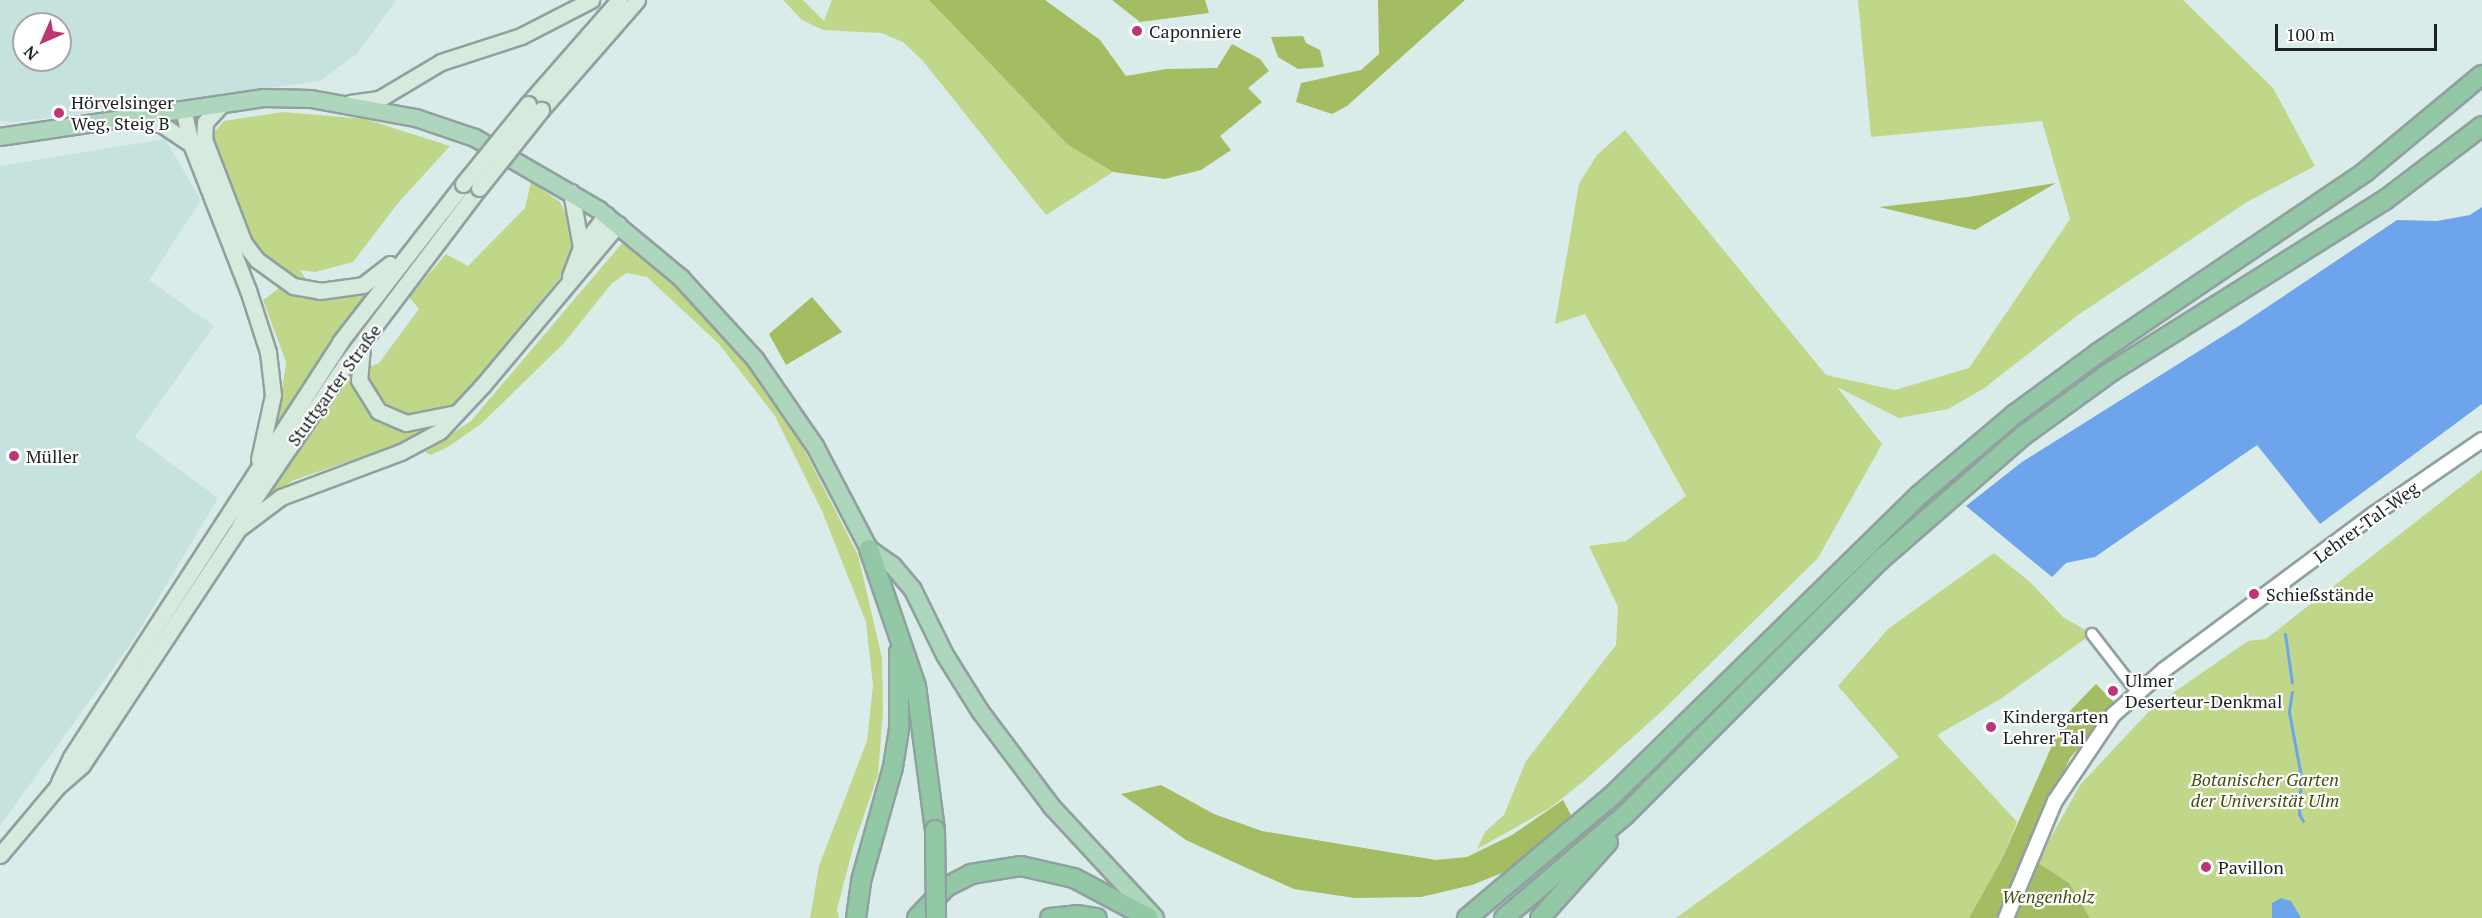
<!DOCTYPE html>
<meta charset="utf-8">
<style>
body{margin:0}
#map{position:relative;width:2482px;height:918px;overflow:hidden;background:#daecea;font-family:"PT Serif",serif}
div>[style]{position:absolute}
.built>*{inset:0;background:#c6e2df}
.green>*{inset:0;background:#c0d689}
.forest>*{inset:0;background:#a4bc62}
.water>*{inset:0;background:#6da4eb}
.stream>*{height:3px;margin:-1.5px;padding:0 1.5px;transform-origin:1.5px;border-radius:1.5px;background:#6da4eb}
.roads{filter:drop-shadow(2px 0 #90a19f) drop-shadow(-2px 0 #90a19f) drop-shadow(0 2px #90a19f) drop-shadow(0 -2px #90a19f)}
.minor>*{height:10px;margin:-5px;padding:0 5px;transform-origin:5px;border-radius:5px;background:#fff}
.tertiary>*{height:14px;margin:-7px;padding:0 7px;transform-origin:7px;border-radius:7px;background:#fff}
.secondary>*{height:15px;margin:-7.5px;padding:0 7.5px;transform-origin:7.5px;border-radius:7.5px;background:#d6ebdd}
.primary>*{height:16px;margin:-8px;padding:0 8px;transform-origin:8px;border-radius:8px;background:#add6bc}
.trunk>*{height:18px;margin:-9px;padding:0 9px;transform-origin:9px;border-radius:9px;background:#92c8a6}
.bridges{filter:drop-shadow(2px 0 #90a19f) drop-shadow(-2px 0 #90a19f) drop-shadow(0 2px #90a19f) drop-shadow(0 -2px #90a19f)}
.secondary-bridge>*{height:15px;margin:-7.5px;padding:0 7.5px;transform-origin:7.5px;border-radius:7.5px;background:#d6ebdd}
.trunk-bridge>*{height:18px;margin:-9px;padding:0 9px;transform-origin:9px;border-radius:9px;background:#92c8a6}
.dots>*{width:16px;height:16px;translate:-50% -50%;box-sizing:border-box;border:3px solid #fff;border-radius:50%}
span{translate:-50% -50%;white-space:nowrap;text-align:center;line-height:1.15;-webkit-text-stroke:4.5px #fff;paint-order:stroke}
.poi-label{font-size:18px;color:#1b2221}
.left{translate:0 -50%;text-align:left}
.street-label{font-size:18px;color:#1b2221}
.park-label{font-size:18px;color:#3f4d09;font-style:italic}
.north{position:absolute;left:12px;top:12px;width:60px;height:60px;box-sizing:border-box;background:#fff;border:2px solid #a4a7a6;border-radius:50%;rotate:225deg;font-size:16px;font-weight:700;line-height:24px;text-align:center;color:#1b2221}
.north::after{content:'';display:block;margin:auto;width:21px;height:27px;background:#bc3576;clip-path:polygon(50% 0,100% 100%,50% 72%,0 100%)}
.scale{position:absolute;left:2275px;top:24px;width:162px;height:27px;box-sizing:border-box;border:3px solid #1b2221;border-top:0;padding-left:8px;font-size:18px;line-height:21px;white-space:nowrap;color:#1b2221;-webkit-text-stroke:4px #fff;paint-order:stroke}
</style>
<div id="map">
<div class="built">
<i style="clip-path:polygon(evenodd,0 0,396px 0,357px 54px,320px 81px,16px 122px,0 121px,0 0,24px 24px,60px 24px,60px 60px,24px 60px,24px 24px)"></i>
<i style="clip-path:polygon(165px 139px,201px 200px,149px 280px,214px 326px,135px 437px,218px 498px,136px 636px,0 826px,0 166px)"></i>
</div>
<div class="green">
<i style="clip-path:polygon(783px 0,803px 0,824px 21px,832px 0,929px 0,1068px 145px,1113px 172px,1046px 215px,923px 61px,903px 42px,881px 33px,823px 30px,802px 20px)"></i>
<i style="clip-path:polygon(1858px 0,2183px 0,2273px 88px,2315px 166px,2247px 202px,2078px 315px,1983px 389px,1948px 409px,1899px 418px,1837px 387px,1882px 444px,1818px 558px,1662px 711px,1585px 780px,1550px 808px,1477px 849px,1485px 832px,1504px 815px,1526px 761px,1616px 645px,1618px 607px,1589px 546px,1626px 541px,1686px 496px,1585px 314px,1555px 324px,1579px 184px,1597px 155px,1625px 130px,1826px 375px,1895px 390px,1969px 368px,2070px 219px,2042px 121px,1871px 137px)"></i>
<i style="clip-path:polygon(283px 112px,365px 119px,450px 146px,398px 203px,353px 262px,315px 272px,300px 270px,307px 281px,369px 290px,277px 428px,286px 362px,263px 300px,278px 289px,250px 241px,211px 136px,224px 121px)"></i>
<i style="clip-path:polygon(531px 182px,560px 202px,576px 235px,566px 270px,456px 404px,406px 442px,294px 480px,265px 498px,349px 375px,379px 363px,419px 309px,409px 297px,446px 254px,468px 266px,525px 208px)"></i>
<i style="clip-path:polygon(623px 242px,649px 262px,722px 333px,790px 422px,858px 555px,882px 658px,883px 711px,878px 775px,854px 844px,837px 909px,839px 918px,810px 918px,819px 866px,867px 741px,873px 686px,866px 622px,822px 511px,775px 416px,719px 344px,647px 277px,627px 273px,612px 283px,564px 343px,482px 423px,448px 447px,431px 455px,425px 452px,471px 421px)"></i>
<i style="clip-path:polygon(2482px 470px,2482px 918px,2090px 918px,2069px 883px,2037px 862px,2080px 785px,2154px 706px,2248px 641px,2266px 639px)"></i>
<i style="clip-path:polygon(1994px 553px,2030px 582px,2063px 617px,2092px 634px,1999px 700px,1937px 735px,2017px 822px,2002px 859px,1969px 918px,1676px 918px,1899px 757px,1838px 686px,1888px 629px)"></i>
</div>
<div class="forest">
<i style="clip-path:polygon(929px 0,1045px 0,1100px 40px,1126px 76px,1166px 69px,1217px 68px,1232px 44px,1260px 59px,1269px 71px,1248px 88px,1262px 102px,1220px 136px,1231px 150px,1201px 170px,1165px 179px,1113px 172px,1068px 145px)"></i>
<i style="clip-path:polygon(1112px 0,1205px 0,1209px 13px,1140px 22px)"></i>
<i style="clip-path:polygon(1378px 0,1465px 0,1347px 106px,1332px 114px,1296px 102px,1301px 83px,1361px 70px,1379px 54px)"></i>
<i style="clip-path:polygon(1303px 36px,1306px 43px,1320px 50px,1324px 67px,1298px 69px,1278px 57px,1271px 37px)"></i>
<i style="clip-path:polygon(2056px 183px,1975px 230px,1879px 207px,1968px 197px)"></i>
<i style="clip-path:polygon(812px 297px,842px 332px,786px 365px,769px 334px)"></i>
<i style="clip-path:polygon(2096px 684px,2117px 705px,2070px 758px,1996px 918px,1969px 918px,2002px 859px,2065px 716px)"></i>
<i style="clip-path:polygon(1161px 785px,1214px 814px,1262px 831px,1436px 860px,1467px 857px,1512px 835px,1563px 800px,1571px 815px,1514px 868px,1472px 885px,1421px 897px,1355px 898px,1294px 889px,1240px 865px,1186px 840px,1121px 794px)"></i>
<i style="clip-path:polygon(2037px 862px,2069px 883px,2090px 918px,2014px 918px)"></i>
</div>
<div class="water">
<i style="clip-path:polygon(2482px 207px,2482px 404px,2320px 524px,2257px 445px,2095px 557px,2066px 563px,2052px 577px,1966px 506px,2022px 462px,2242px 324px,2397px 220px,2437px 221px,2470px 215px)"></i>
<i style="clip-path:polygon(2281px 898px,2291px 901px,2301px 918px,2272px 918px,2272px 903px)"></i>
</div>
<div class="stream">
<i style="left:2285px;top:634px;width:49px;rotate:81.9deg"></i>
<i style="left:2292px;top:692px;width:20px;rotate:99deg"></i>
<i style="left:2289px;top:712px;width:65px;rotate:79.4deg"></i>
<i style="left:2301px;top:776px;width:38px;rotate:93deg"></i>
<i style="left:2299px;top:814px;width:8px;rotate:60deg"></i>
</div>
<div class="roads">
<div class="minor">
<i style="left:2092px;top:634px;width:73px;rotate:52.2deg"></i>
</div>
<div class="tertiary">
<i style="left:2006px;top:918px;width:127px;rotate:-67.3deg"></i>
<i style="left:2055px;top:801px;width:104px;rotate:-56deg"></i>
<i style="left:2113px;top:715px;width:68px;rotate:-41.4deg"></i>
<i style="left:2164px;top:670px;width:262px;rotate:-36.6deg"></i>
<i style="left:2374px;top:514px;width:131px;rotate:-34.4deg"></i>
</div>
<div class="secondary">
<i style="left:350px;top:103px;width:29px;rotate:-8deg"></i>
<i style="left:379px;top:99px;width:72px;rotate:-30.8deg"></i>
<i style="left:441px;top:62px;width:84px;rotate:-18deg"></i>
<i style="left:521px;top:36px;width:79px;rotate:-27.2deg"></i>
<i style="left:222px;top:104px;width:25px;rotate:133deg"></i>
<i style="left:205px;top:122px;width:17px;rotate:93deg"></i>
<i style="left:204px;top:139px;width:111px;rotate:69deg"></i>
<i style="left:244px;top:243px;width:21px;rotate:53deg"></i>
<i style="left:257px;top:260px;width:44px;rotate:35.8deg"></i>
<i style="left:293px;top:286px;width:27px;rotate:10deg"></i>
<i style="left:320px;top:291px;width:43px;rotate:-7.9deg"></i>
<i style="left:363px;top:285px;width:34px;rotate:-38deg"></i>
<i style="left:528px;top:104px;width:138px;rotate:-48.8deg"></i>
<i style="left:183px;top:109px;width:36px;rotate:77deg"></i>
<i style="left:541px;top:110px;width:146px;rotate:-48.9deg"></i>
<i style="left:135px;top:120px;width:26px;rotate:9deg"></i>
<i style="left:161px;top:124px;width:36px;rotate:34deg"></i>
<i style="left:191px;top:144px;width:157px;rotate:68.7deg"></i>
<i style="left:248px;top:290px;width:65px;rotate:72.1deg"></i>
<i style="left:268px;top:352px;width:43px;rotate:83.4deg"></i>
<i style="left:273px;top:395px;width:66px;rotate:102.3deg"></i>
<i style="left:571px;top:192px;width:56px;rotate:79.7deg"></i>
<i style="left:570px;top:276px;width:31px;rotate:-69deg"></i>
<i style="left:581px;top:247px;width:41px;rotate:-52deg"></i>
<i style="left:362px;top:347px;width:33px;rotate:95deg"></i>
<i style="left:359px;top:380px;width:36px;rotate:58deg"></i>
<i style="left:378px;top:411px;width:30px;rotate:23deg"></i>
<i style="left:406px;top:423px;width:51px;rotate:-11.3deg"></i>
<i style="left:241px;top:527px;width:50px;rotate:-36.9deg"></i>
<i style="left:281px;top:497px;width:128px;rotate:-20.6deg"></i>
<i style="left:401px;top:452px;width:44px;rotate:-28.3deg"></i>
<i style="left:440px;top:431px;width:63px;rotate:-46.9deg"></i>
<i style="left:483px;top:385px;width:210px;rotate:-50deg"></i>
<i style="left:59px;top:782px;width:28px;rotate:-64deg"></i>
<i style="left:71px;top:757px;width:495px;rotate:-57deg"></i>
<i style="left:340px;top:342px;width:200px;rotate:-52.1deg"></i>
<i style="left:0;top:855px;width:89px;rotate:-50deg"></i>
<i style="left:57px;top:787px;width:33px;rotate:-41deg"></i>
<i style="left:82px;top:765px;width:283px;rotate:-56.5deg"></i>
<i style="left:238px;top:529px;width:34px;rotate:-62deg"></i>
<i style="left:254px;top:499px;width:162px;rotate:-55.8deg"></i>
<i style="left:345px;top:365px;width:222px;rotate:-52.9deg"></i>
</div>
<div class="primary">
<i style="left:0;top:137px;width:267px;rotate:-8.4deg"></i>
<i style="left:264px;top:98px;width:47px;rotate:1.2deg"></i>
<i style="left:311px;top:99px;width:107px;rotate:10.3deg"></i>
<i style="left:416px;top:118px;width:62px;rotate:18.7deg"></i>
<i style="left:475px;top:138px;width:143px;rotate:30.1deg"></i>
<i style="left:599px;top:210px;width:107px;rotate:39.7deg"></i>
<i style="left:681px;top:278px;width:110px;rotate:47.6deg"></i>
<i style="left:755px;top:359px;width:106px;rotate:55.4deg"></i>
<i style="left:815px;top:446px;width:116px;rotate:62.3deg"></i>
<i style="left:869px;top:549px;width:29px;rotate:35deg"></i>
<i style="left:893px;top:566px;width:31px;rotate:50deg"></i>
<i style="left:913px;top:590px;width:72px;rotate:63.8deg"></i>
<i style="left:945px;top:655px;width:66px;rotate:58deg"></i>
<i style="left:980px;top:711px;width:120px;rotate:53.1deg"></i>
<i style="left:1052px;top:807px;width:151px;rotate:47.1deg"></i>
</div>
<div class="trunk">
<i style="left:869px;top:549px;width:145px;rotate:71.1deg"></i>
<i style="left:916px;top:686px;width:145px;rotate:82.5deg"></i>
<i style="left:856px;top:918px;width:37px;rotate:-82deg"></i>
<i style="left:861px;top:881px;width:118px;rotate:-74.3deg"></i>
<i style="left:893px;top:767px;width:38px;rotate:-81deg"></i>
<i style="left:899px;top:729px;width:77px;rotate:-90deg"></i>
<i style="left:917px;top:918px;width:42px;rotate:-46.9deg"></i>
<i style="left:946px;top:887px;width:28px;rotate:-27deg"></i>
<i style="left:971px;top:874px;width:51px;rotate:-9.1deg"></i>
<i style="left:1021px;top:866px;width:54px;rotate:12.8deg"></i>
<i style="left:1074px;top:878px;width:85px;rotate:28.1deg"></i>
<i style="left:1050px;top:918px;width:27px;rotate:-6deg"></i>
<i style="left:1077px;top:915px;width:20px;rotate:9deg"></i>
<i style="left:1467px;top:918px;width:189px;rotate:-40.1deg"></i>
<i style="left:1612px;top:796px;width:429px;rotate:-44.4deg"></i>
<i style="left:1918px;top:496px;width:126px;rotate:-40.2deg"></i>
<i style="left:2014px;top:415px;width:104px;rotate:-36.4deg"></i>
<i style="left:2098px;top:353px;width:323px;rotate:-34.1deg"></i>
<i style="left:2365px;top:172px;width:152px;rotate:-39.7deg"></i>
<i style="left:1504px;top:918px;width:159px;rotate:-40.4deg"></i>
<i style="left:1625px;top:815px;width:361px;rotate:-45deg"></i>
<i style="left:1880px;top:560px;width:191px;rotate:-41deg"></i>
<i style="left:2024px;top:435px;width:109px;rotate:-36deg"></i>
<i style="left:2112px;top:371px;width:322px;rotate:-32.1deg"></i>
<i style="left:2385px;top:200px;width:122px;rotate:-37.3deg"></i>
<i style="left:1540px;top:918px;width:102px;rotate:-48.2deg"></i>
</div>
</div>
<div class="bridges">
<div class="secondary-bridge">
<i style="left:463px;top:184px;width:103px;rotate:-50.9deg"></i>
<i style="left:479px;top:188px;width:100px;rotate:-51.5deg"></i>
</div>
<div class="trunk-bridge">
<i style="left:935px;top:830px;width:88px;rotate:89.3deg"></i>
</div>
</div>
<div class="dots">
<i style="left:1137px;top:31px;background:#bc3576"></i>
<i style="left:59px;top:113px;background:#bc3576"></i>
<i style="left:14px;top:456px;background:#bc3576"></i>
<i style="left:2254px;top:594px;background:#bc3576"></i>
<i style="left:2113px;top:691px;background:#bc3576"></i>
<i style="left:1991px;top:727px;background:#bc3576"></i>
<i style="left:2206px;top:867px;background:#bc3576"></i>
</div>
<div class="poi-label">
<span class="left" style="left:1149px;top:31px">Caponniere</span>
<span class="left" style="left:71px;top:113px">Hörvelsinger<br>Weg, Steig B</span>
<span class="left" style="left:26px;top:456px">Müller</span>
<span class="left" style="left:2266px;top:594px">Schießstände</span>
<span class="left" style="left:2125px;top:691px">Ulmer<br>Deserteur-Denkmal</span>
<span class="left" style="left:2003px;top:727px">Kindergarten<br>Lehrer Tal</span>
<span class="left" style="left:2218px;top:867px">Pavillon</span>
</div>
<div class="street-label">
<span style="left:334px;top:385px;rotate:-54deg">Stuttgarter Straße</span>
<span style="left:2366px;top:522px;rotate:-36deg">Lehrer-Tal-Weg</span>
</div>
<div class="park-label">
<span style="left:2265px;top:790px">Botanischer Garten<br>der Universität Ulm</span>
<span style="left:2048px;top:896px">Wengenholz</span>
</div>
<div class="north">N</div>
<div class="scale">100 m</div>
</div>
